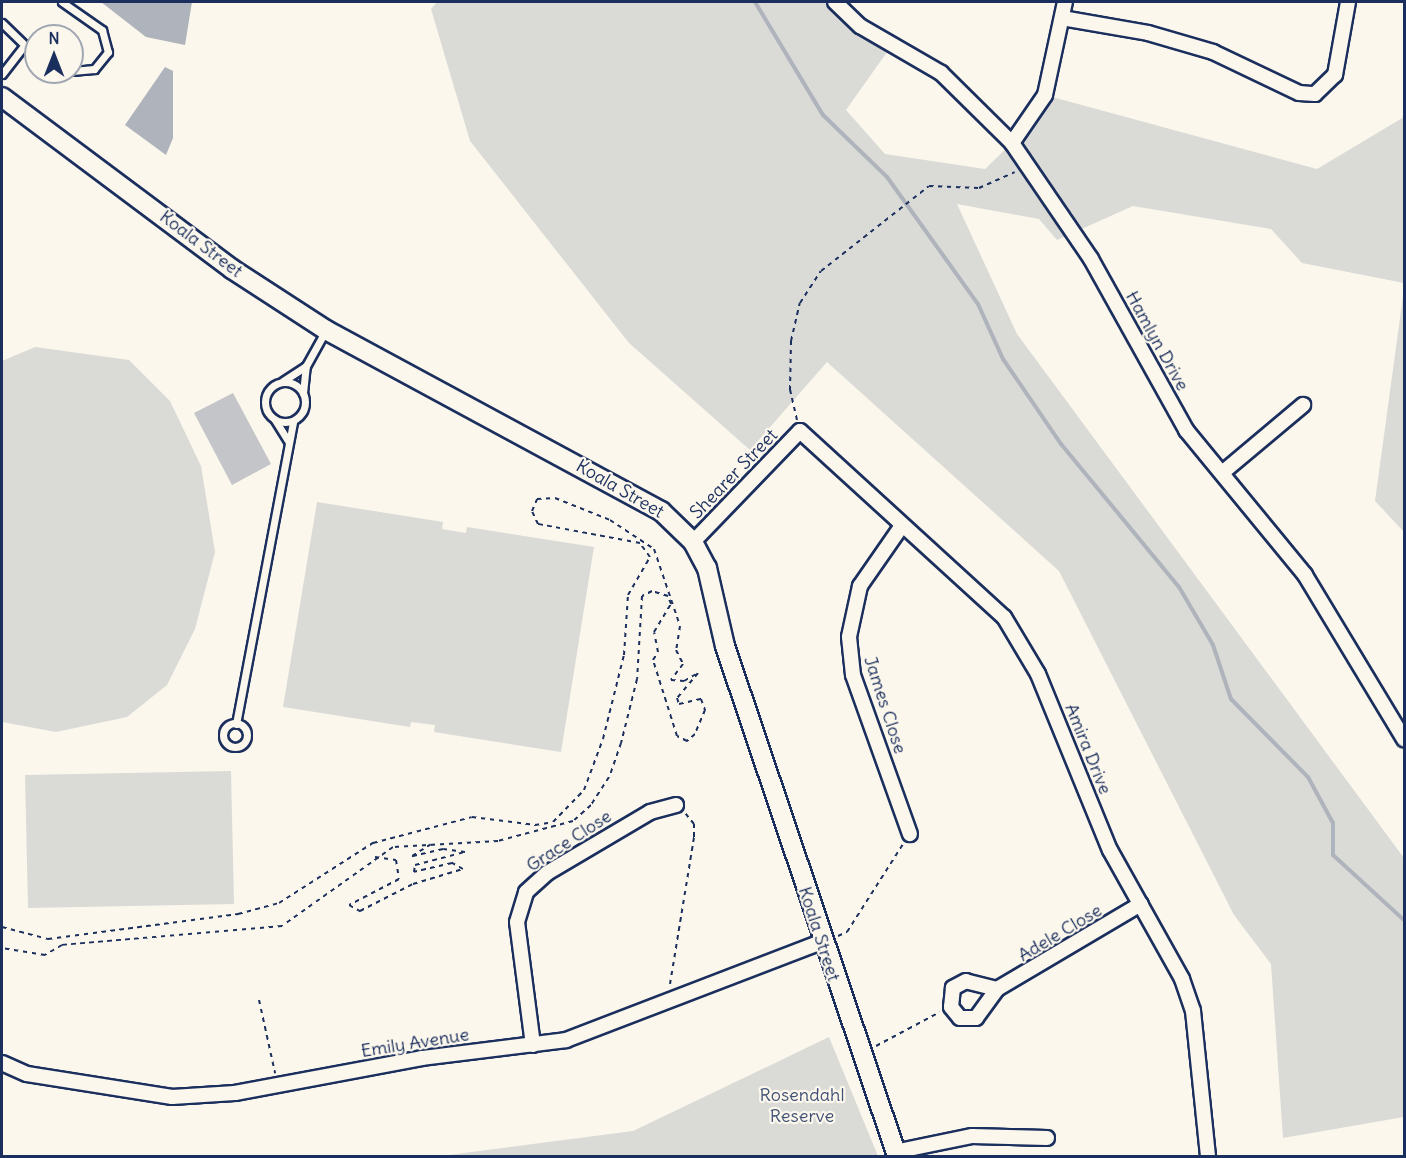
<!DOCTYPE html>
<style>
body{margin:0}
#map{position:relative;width:1406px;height:1158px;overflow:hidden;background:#fbf7ec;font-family:Delius,sans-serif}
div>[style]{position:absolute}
.green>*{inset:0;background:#dadad7}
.water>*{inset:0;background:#afb3bb}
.stream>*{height:4px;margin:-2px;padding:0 2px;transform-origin:2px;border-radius:2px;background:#afb3bb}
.building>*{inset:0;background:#c3c5c9}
.path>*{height:2px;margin-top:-1px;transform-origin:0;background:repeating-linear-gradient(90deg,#1b2f5e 0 4.5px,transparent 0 9px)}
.roads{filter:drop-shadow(2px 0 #1b2f5e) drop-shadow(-2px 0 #1b2f5e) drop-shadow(0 2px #1b2f5e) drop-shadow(0 -2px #1b2f5e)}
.service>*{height:7px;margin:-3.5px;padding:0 3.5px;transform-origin:3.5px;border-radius:3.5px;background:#fbf7ec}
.service>.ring{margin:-3.5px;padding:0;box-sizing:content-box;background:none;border:7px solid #fbf7ec;border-radius:50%}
.minor>*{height:14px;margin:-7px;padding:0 7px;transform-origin:7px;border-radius:7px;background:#fbf7ec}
.tertiary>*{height:18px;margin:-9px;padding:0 9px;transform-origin:9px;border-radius:9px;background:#fbf7ec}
span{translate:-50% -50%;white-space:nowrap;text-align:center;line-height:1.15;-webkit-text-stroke:4.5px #fbf7ec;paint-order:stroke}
.street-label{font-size:18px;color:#1b2f5e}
.park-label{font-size:18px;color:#415176}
.frame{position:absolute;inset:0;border:3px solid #1b2f5e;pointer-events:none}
.north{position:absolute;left:24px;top:24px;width:60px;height:60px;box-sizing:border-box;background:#fbf7ec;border:2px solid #a1a7b3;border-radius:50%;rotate:0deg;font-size:16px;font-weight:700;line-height:24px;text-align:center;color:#1b2f5e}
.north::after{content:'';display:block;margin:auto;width:21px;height:27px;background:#1b2f5e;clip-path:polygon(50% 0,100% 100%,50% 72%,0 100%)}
</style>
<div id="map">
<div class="green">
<i style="clip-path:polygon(437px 2px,835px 2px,892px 45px,846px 110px,885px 154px,985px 169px,1012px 143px,1045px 95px,1317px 169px,1404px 117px,1404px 283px,1302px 263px,1271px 229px,1133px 206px,1057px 240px,1039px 219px,957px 204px,1017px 334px,1404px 858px,1404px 1117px,1283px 1138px,1271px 964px,1234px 915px,1059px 571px,827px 362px,750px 450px,629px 343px,470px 141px,431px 9px)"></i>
<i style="clip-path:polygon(1404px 289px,1404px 532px,1375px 501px)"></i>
<i style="clip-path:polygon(35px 347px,129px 360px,170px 401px,201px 466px,215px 552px,195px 629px,167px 685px,127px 717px,56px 732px,2px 722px,2px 361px)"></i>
<i style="clip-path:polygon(317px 502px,443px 522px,442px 529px,466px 533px,467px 527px,594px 547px,561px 752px,434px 732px,435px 725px,411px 722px,410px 727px,283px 707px)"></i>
<i style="clip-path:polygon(231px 771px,234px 904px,28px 908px,25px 775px)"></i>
<i style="clip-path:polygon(829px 1037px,878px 1156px,441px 1156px,633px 1131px)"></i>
</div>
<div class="water">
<i style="clip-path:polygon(101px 2px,192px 2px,185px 45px,146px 37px)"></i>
<i style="clip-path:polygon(165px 67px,173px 71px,173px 138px,166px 155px,125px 125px)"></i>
</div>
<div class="stream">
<i style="left:755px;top:2px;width:132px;rotate:59deg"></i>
<i style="left:823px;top:115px;width:89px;rotate:44.1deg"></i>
<i style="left:887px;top:177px;width:156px;rotate:54.4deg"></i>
<i style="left:978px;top:304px;width:60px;rotate:65.6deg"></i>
<i style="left:1003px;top:359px;width:103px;rotate:55.7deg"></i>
<i style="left:1061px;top:444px;width:185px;rotate:50.5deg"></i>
<i style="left:1179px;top:587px;width:67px;rotate:59.6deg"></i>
<i style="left:1213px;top:645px;width:57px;rotate:71.6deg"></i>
<i style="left:1231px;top:699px;width:110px;rotate:45.4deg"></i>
<i style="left:1308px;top:777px;width:52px;rotate:61.5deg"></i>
<i style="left:1333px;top:823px;width:32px;rotate:90deg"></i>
<i style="left:1333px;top:855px;width:96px;rotate:42.5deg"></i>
</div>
<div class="building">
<i style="clip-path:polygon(233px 393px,271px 464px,232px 485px,194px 413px)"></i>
</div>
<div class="path">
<i style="left:797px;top:420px;width:31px;rotate:-103deg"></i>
<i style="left:790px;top:390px;width:49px;rotate:-88.8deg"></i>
<i style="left:791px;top:341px;width:39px;rotate:-77deg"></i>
<i style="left:800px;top:303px;width:38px;rotate:-57deg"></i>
<i style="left:821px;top:271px;width:137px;rotate:-38.2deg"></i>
<i style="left:929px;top:186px;width:50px;rotate:2.3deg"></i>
<i style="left:979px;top:188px;width:39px;rotate:-24deg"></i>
<i style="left:375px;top:857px;width:21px;rotate:8deg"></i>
<i style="left:396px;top:860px;width:19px;rotate:81deg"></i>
<i style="left:399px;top:879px;width:56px;rotate:152.5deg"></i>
<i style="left:349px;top:905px;width:13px;rotate:29deg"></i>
<i style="left:360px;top:911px;width:59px;rotate:-27deg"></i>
<i style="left:413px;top:884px;width:52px;rotate:-16.7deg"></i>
<i style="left:463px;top:869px;width:13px;rotate:-151deg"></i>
<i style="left:452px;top:863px;width:39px;rotate:167deg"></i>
<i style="left:414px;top:872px;width:7px;rotate:-82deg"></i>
<i style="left:415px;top:865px;width:52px;rotate:-14.6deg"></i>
<i style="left:465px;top:852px;width:22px;rotate:-172deg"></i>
<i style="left:443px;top:849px;width:32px;rotate:167deg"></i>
<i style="left:412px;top:856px;width:22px;rotate:-32deg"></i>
<i style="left:2px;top:927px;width:48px;rotate:14.6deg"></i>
<i style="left:48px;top:939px;width:192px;rotate:-7.5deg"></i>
<i style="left:238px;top:914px;width:42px;rotate:-15deg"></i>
<i style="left:279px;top:903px;width:112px;rotate:-32.6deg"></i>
<i style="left:373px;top:843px;width:102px;rotate:-14.7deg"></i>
<i style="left:472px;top:817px;width:64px;rotate:7.2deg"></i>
<i style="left:535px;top:825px;width:18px;rotate:-9deg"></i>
<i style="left:553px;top:822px;width:45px;rotate:-45.9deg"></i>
<i style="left:584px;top:790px;width:54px;rotate:-69.6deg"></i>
<i style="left:603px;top:739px;width:87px;rotate:-76deg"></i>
<i style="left:624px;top:655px;width:60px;rotate:-86.2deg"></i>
<i style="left:628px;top:595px;width:44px;rotate:-59.9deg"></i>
<i style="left:650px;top:557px;width:17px;rotate:-126deg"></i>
<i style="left:640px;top:543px;width:104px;rotate:-169.4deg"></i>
<i style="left:538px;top:524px;width:14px;rotate:-115deg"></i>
<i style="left:532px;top:511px;width:13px;rotate:-67deg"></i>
<i style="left:537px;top:499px;width:18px;rotate:-3deg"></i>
<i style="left:555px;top:498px;width:59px;rotate:21.8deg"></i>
<i style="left:610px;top:520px;width:53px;rotate:33.4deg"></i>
<i style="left:654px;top:549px;width:81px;rotate:71.3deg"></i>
<i style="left:680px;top:626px;width:24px;rotate:99deg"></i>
<i style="left:676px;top:650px;width:16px;rotate:63deg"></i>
<i style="left:683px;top:664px;width:20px;rotate:127deg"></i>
<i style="left:671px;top:680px;width:13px;rotate:4deg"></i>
<i style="left:684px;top:681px;width:16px;rotate:-30deg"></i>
<i style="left:698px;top:673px;width:33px;rotate:130deg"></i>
<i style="left:677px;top:698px;width:6px;rotate:72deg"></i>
<i style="left:679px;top:704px;width:23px;rotate:-13deg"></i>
<i style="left:701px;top:699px;width:12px;rotate:70deg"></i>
<i style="left:705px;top:710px;width:26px;rotate:113deg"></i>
<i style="left:695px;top:734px;width:11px;rotate:139deg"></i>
<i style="left:687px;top:741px;width:11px;rotate:-153deg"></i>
<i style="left:677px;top:736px;width:80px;rotate:-107.5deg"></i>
<i style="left:653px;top:660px;width:9px;rotate:-58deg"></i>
<i style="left:658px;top:652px;width:20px;rotate:-101deg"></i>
<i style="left:654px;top:632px;width:33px;rotate:-59deg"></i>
<i style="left:671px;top:604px;width:9px;rotate:-111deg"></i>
<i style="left:668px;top:596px;width:17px;rotate:-163deg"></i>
<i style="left:652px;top:591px;width:11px;rotate:153deg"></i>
<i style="left:642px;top:596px;width:83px;rotate:93.4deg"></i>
<i style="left:637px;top:679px;width:66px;rotate:104deg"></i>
<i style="left:621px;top:743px;width:36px;rotate:109deg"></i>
<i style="left:609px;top:777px;width:33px;rotate:123deg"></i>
<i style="left:591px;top:805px;width:24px;rotate:138deg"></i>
<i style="left:573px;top:821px;width:78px;rotate:165.1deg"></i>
<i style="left:498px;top:841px;width:105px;rotate:176.7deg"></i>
<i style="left:393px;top:847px;width:136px;rotate:144.6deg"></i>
<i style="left:282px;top:926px;width:221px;rotate:175.1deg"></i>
<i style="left:62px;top:945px;width:20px;rotate:150deg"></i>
<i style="left:45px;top:955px;width:44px;rotate:-170.8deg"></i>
<i style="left:838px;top:936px;width:10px;rotate:-24deg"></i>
<i style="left:847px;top:932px;width:104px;rotate:-57.5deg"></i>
<i style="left:670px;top:984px;width:149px;rotate:-80.7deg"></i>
<i style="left:694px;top:837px;width:13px;rotate:-90deg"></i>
<i style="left:694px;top:824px;width:14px;rotate:-129deg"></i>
<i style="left:259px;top:1000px;width:75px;rotate:77.6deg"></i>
<i style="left:876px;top:1046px;width:72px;rotate:-28deg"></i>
</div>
<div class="roads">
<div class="service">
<i style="left:62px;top:2px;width:49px;rotate:35deg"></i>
<i style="left:102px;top:30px;width:23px;rotate:75deg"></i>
<i style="left:108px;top:52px;width:22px;rotate:129deg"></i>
<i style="left:94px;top:69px;width:22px;rotate:175deg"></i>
<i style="left:2px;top:23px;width:47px;rotate:44.1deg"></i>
<i style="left:60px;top:72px;width:4px"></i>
<i style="left:2px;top:74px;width:34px;rotate:-52deg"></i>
<i style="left:283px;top:381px;width:27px;rotate:-33deg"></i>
<i class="ring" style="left:265px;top:382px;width:33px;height:33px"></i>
<i style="left:303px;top:393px;width:27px;rotate:-84deg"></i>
<i style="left:306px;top:366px;width:39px;rotate:-61deg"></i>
<i style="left:275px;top:420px;width:25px;rotate:58deg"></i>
<i class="ring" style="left:223px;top:723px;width:17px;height:17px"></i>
<i style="left:236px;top:724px;width:308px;rotate:-79.3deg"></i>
</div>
<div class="minor">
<i style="left:835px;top:2px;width:35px;rotate:44deg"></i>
<i style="left:860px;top:26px;width:94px;rotate:30.1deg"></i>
<i style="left:941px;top:73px;width:100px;rotate:44.6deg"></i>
<i style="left:1012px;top:143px;width:140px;rotate:55.7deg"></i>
<i style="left:1091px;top:259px;width:196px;rotate:60.9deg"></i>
<i style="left:1186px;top:430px;width:188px;rotate:50.6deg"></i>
<i style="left:1305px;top:575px;width:192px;rotate:58.9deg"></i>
<i style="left:1062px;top:18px;width:87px;rotate:9.9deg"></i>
<i style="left:1148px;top:33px;width:68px;rotate:16.3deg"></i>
<i style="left:1213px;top:52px;width:95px;rotate:25.5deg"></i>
<i style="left:1299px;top:93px;width:16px;rotate:4deg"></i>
<i style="left:1315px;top:94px;width:28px;rotate:-44deg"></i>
<i style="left:1335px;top:75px;width:74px;rotate:-79.9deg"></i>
<i style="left:1012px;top:143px;width:58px;rotate:-55.5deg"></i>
<i style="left:1045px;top:95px;width:95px;rotate:-77.9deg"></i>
<i style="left:1222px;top:473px;width:106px;rotate:-40deg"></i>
<i style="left:901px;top:527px;width:72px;rotate:124.8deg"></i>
<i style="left:860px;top:586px;width:52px;rotate:102.2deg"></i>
<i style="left:849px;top:637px;width:38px;rotate:84deg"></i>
<i style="left:853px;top:675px;width:169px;rotate:70.3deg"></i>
<i style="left:693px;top:542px;width:154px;rotate:-46.1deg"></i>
<i style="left:800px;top:431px;width:276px;rotate:42.4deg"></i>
<i style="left:1004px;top:617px;width:66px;rotate:59.2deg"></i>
<i style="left:1038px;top:674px;width:190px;rotate:67.8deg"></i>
<i style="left:1110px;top:850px;width:148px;rotate:60.8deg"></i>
<i style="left:1182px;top:979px;width:34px;rotate:71deg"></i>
<i style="left:1193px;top:1011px;width:146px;rotate:84.1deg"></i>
<i style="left:997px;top:989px;width:32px;rotate:-166deg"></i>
<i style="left:966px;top:981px;width:15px;rotate:152deg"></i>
<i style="left:953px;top:988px;width:19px;rotate:96deg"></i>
<i style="left:951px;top:1007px;width:14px;rotate:51deg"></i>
<i style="left:960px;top:1018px;width:16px"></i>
<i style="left:976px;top:1018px;width:36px;rotate:-54deg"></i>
<i style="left:997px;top:989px;width:167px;rotate:-30.6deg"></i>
<i style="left:533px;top:1045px;width:124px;rotate:-97.4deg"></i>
<i style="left:517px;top:922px;width:31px;rotate:-73deg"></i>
<i style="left:526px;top:892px;width:28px;rotate:-42deg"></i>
<i style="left:547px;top:873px;width:120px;rotate:-30.6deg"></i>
<i style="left:650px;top:812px;width:27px;rotate:-15deg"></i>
<i style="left:2px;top:1063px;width:27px;rotate:24deg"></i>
<i style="left:27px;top:1074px;width:147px;rotate:9deg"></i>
<i style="left:172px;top:1097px;width:63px;rotate:-3.6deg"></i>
<i style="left:235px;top:1093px;width:190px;rotate:-10.6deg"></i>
<i style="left:422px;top:1058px;width:145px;rotate:-7.1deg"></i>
<i style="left:566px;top:1040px;width:273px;rotate:-21deg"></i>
<i style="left:894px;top:1152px;width:80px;rotate:-11.6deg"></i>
<i style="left:972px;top:1136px;width:75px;rotate:1.5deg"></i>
</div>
<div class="tertiary">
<i style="left:2px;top:97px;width:287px;rotate:36.8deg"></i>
<i style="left:232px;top:269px;width:112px;rotate:33deg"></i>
<i style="left:326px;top:330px;width:381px;rotate:28.4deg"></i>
<i style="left:661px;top:511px;width:45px;rotate:44.1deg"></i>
<i style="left:693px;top:542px;width:30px;rotate:62deg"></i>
<i style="left:707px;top:568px;width:80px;rotate:77deg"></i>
<i style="left:725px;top:646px;width:538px;rotate:71.36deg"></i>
</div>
</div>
<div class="street-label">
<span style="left:201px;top:244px;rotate:37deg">Koala Street</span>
<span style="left:1157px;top:341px;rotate:61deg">Hamlyn Drive</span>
<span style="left:734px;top:474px;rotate:-46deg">Shearer Street</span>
<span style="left:620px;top:489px;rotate:30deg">Koala Street</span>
<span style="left:885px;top:705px;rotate:72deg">James Close</span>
<span style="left:1088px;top:749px;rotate:68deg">Amira Drive</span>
<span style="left:569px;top:841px;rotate:-33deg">Grace Close</span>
<span style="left:1060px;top:933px;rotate:-31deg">Adele Close</span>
<span style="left:819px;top:934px;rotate:72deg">Koala Street</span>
<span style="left:415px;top:1043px;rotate:-9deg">Emily Avenue</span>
</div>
<div class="park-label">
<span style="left:802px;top:1106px">Rosendahl<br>Reserve</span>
</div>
<div class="frame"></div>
<div class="north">N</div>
</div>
